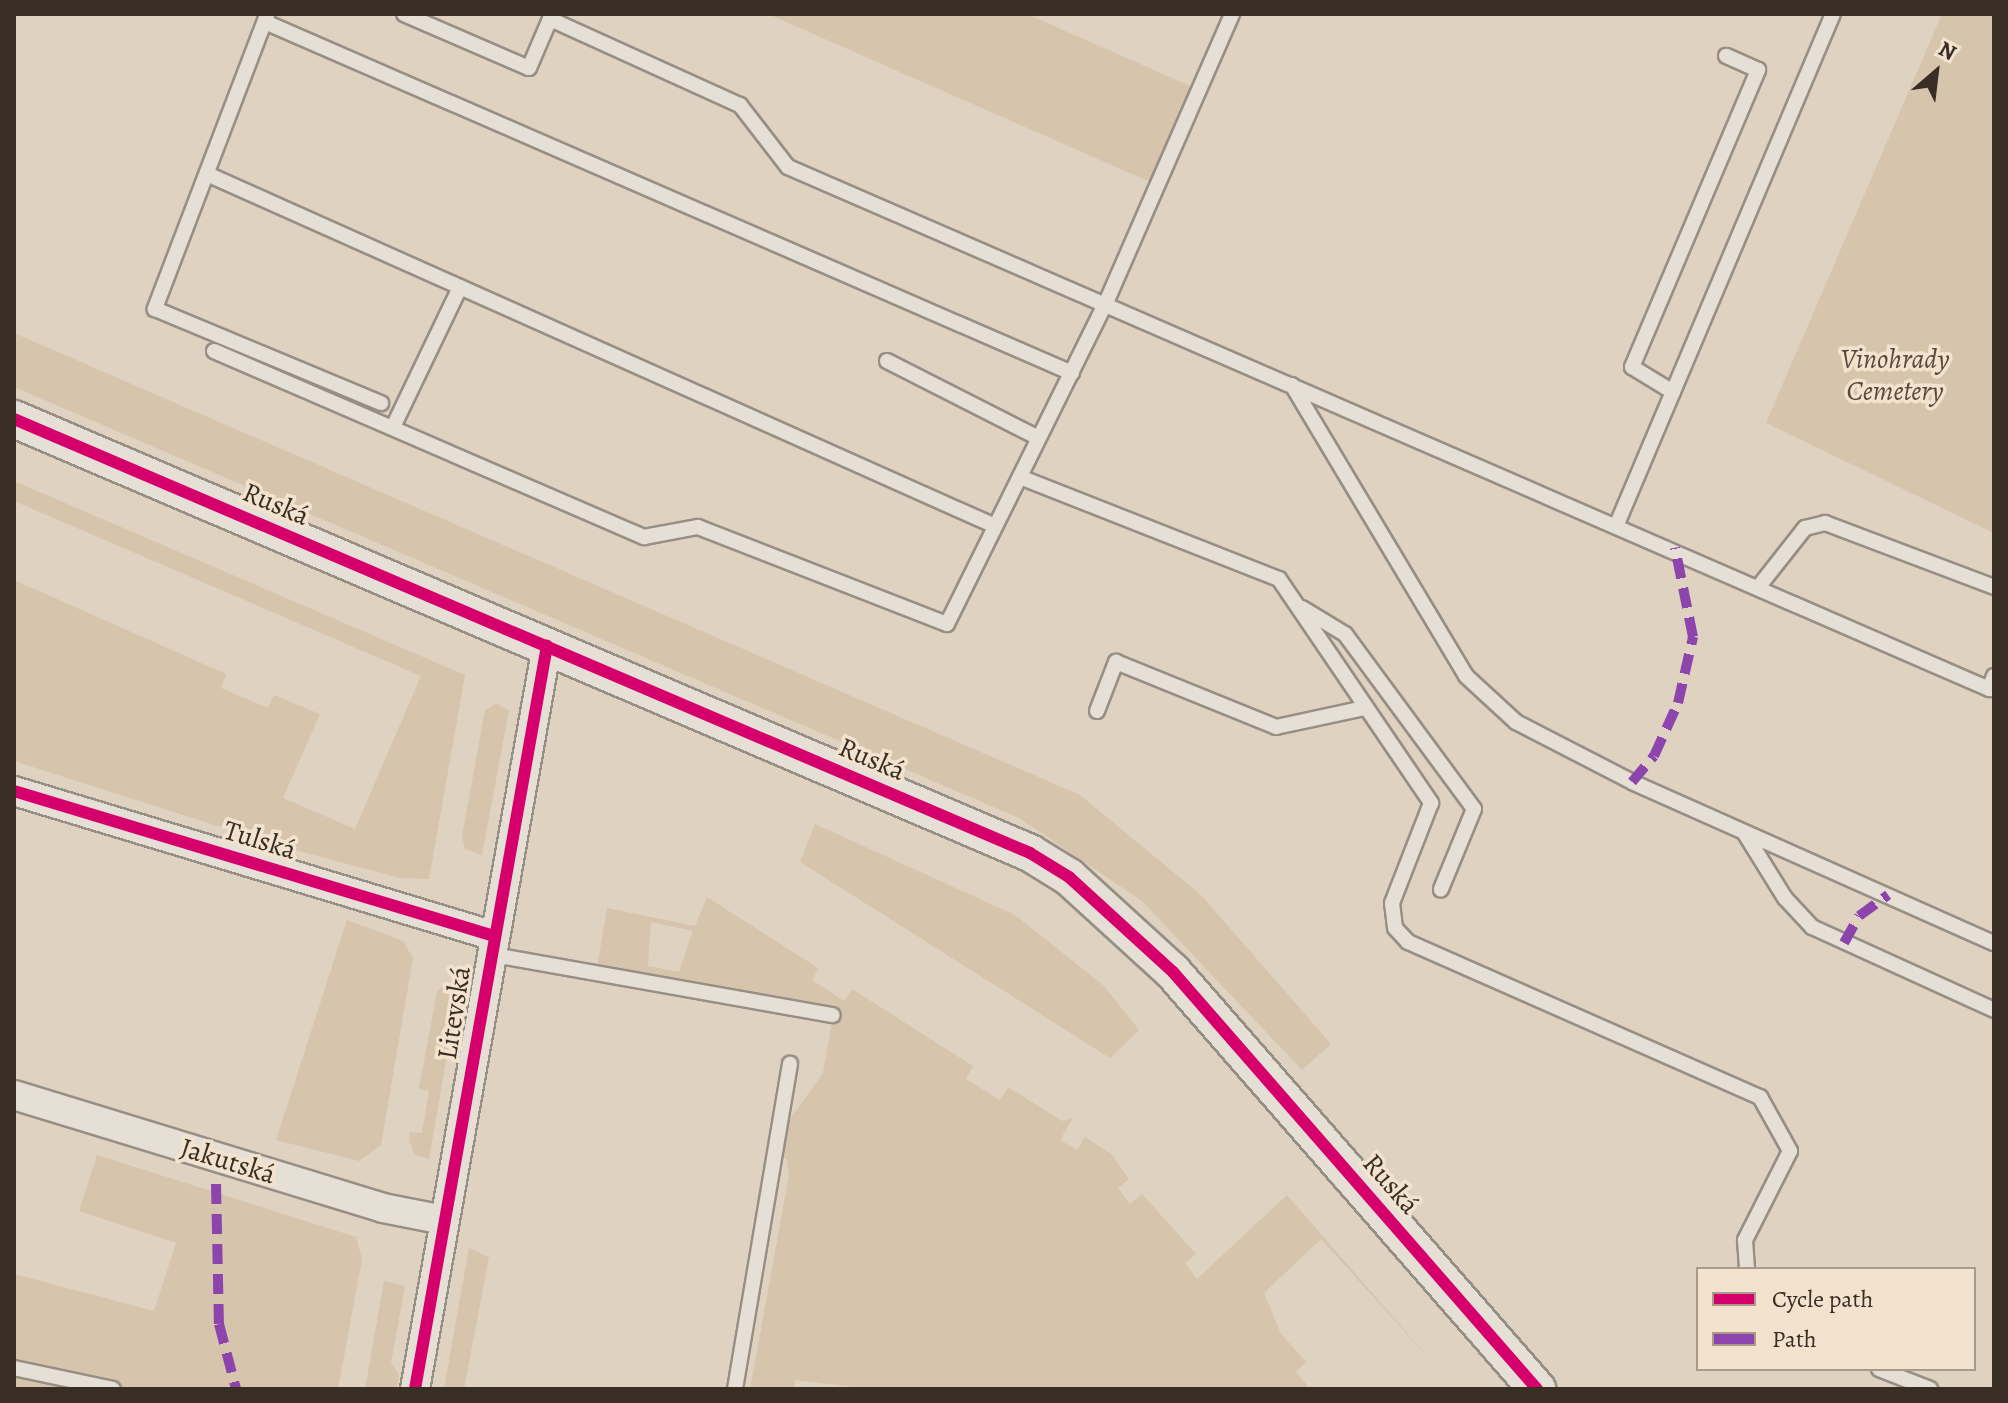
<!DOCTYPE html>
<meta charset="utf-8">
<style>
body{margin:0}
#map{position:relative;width:2008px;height:1403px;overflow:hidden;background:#dfd2c0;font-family:Alegreya,serif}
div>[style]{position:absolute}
.green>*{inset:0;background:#d6c4ac}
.roads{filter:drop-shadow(2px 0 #978e84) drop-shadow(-2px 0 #978e84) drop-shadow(0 2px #978e84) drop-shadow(0 -2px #978e84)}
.service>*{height:14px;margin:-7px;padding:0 7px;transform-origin:7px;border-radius:7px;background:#e6dfd6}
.minor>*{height:28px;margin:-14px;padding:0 14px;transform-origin:14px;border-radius:14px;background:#e6dfd6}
.tertiary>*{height:36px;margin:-18px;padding:0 18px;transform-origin:18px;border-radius:18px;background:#e6dfd6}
.quiet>*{height:10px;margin-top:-5px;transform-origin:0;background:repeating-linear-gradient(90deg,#8e44ad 0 20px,transparent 0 30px)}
.cycleway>*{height:12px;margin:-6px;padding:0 6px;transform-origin:6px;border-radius:6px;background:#d6006c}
span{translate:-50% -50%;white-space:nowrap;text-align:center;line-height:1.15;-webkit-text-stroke:7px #f3e3ce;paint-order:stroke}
.park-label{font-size:28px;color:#574a3c;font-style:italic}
.street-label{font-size:28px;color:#392e24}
.frame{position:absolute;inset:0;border:16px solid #392e24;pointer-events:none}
.legend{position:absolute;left:1696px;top:1267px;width:280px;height:104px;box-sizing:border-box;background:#f3e3ce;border:2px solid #a99b8a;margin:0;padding:10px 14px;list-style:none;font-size:24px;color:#392e24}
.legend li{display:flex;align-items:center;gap:16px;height:40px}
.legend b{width:40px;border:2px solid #a99b8a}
.north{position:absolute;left:1896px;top:32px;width:80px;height:80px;-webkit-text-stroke:6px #f3e3ce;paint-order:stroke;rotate:28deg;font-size:22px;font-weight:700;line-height:32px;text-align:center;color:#392e24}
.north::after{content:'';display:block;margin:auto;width:28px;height:36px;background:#392e24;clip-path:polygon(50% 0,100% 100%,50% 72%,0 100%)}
</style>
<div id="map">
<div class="green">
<i style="clip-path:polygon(768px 14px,1027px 14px,1199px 90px,1157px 185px)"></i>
<i style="clip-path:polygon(1942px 14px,1994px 14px,1994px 533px,1766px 423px)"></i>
<i style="clip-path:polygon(14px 333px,1080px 795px,1201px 895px,1331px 1044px,1302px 1070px,1142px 901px,1019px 818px,14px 387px)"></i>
<i style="clip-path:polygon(14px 481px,465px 675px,429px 879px,400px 878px,280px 846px,14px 761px,14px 580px,226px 674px,221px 688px,268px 708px,274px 695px,320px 714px,283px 798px,355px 829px,421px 676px,14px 501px)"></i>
<i style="clip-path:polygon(496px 704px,509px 710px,482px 855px,465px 849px,462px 836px,485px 710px)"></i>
<i style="clip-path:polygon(815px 824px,1015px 915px,1104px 986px,1139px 1030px,1110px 1058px,800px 862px)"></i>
<i style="clip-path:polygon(evenodd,707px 897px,818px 968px,812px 980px,844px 1001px,852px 989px,973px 1066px,966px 1079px,1000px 1100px,1008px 1087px,1062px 1121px,1073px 1118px,1060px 1140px,1077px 1150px,1085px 1137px,1111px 1154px,1129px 1179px,1118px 1188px,1130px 1204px,1142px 1194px,1196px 1254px,1185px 1263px,1197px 1279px,1287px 1195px,1434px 1364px,1321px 1239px,1264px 1293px,1281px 1334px,1306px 1362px,1296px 1372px,1310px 1389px,869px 1389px,795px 1380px,794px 1389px,750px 1389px,789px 1175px,787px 1159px,770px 1147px,823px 1073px,832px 1022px,595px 979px,607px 908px,695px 926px,707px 897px,651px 922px,693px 931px,679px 972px,648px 966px,651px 922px)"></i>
<i style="clip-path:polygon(347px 920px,403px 941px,413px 958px,381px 1145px,359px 1161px,276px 1140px)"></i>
<i style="clip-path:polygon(445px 984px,459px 986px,429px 1159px,415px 1155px,409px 1141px,410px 1132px,422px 1133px,429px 1091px,419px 1088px,437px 992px)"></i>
<i style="clip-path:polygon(97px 1155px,356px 1237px,362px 1259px,338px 1389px,14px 1389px,14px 1274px,154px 1311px,176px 1243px,79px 1211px)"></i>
<i style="clip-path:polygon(469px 1248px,489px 1257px,464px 1389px,444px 1389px)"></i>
<i style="clip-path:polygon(384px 1281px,405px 1286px,391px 1363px,399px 1375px,396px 1389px,365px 1389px)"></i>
</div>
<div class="roads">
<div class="service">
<i style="left:404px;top:14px;width:136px;rotate:23.4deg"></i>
<i style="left:529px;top:68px;width:53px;rotate:-66.8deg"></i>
<i style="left:550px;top:19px;width:209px;rotate:24.4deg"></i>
<i style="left:740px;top:105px;width:78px;rotate:52.3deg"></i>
<i style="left:788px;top:167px;width:1310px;rotate:23.49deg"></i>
<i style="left:1989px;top:689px;width:14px;rotate:-69deg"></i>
<i style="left:267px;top:15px;width:315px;rotate:110.9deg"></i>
<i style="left:155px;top:309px;width:245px;rotate:22.6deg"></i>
<i style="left:265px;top:22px;width:880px;rotate:23.51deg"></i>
<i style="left:207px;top:174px;width:863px;rotate:24.07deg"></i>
<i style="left:214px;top:351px;width:469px;rotate:23.4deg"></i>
<i style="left:644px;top:537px;width:55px;rotate:-10.5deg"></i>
<i style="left:698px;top:527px;width:267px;rotate:21.3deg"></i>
<i style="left:947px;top:624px;width:356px;rotate:-63.7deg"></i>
<i style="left:1105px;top:305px;width:318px;rotate:-66.4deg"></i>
<i style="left:887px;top:361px;width:170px;rotate:26.9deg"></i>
<i style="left:1292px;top:385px;width:339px;rotate:59.1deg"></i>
<i style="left:1466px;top:676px;width:68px;rotate:42.6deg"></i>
<i style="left:1516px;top:722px;width:131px;rotate:27.3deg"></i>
<i style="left:1632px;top:782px;width:396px;rotate:24deg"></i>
<i style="left:1673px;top:392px;width:48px;rotate:-148.6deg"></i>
<i style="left:1632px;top:367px;width:323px;rotate:-67deg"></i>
<i style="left:1758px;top:70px;width:35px;rotate:-156deg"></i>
<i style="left:394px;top:425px;width:153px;rotate:-64.4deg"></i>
<i style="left:1020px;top:477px;width:278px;rotate:21.5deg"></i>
<i style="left:1279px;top:579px;width:271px;rotate:55.8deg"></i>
<i style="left:1431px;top:803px;width:107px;rotate:111.3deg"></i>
<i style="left:1392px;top:903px;width:25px;rotate:83deg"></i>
<i style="left:1395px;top:928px;width:19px;rotate:47deg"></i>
<i style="left:1408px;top:942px;width:385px;rotate:23.8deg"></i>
<i style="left:1760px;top:1097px;width:62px;rotate:60.9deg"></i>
<i style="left:1790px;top:1151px;width:100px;rotate:116.8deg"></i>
<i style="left:1745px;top:1240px;width:29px;rotate:86deg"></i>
<i style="left:1617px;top:524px;width:554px;rotate:-67.05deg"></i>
<i style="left:1760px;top:585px;width:73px;rotate:-51.7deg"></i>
<i style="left:1805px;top:528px;width:21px;rotate:-14deg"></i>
<i style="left:1825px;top:523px;width:181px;rotate:20.7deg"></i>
<i style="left:1302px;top:608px;width:50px;rotate:31.2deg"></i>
<i style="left:1345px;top:634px;width:217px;rotate:53.6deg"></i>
<i style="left:1474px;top:809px;width:87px;rotate:112.4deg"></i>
<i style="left:1097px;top:711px;width:53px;rotate:-68.8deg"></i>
<i style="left:1116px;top:662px;width:173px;rotate:22.1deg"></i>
<i style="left:1276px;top:727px;width:91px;rotate:-12.1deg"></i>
<i style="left:1744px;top:832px;width:78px;rotate:58.2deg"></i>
<i style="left:1785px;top:898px;width:40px;rotate:47deg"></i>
<i style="left:1812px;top:927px;width:200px;rotate:24.5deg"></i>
<i style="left:489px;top:954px;width:349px;rotate:10.1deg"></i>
<i style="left:14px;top:1368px;width:101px;rotate:12deg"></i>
<i style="left:1879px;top:1369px;width:55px;rotate:21.4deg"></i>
<i style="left:735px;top:1389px;width:330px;rotate:-80.4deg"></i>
</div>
<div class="minor">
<i style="left:14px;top:791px;width:498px;rotate:16.8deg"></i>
<i style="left:14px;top:1095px;width:386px;rotate:17deg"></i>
<i style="left:383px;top:1208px;width:62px;rotate:11.1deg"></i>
<i style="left:415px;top:1389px;width:755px;rotate:-79.93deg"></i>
</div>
<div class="tertiary">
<i style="left:14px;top:419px;width:1105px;rotate:23.13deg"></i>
<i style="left:1030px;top:853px;width:46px;rotate:31.6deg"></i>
<i style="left:1069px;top:877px;width:141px;rotate:42.4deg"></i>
<i style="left:1173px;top:972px;width:554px;rotate:48.88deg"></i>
</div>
</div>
<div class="quiet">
<i style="left:1632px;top:782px;width:34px;rotate:-50deg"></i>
<i style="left:1654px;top:756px;width:58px;rotate:-65.6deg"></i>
<i style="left:1678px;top:703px;width:68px;rotate:-77.2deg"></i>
<i style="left:1693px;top:637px;width:91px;rotate:-101.4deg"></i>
<i style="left:1844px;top:943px;width:31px;rotate:-61deg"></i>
<i style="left:1859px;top:916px;width:36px;rotate:-36deg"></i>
<i style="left:216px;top:1184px;width:140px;rotate:88.8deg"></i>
<i style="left:219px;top:1324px;width:67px;rotate:75.3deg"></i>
</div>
<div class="cycleway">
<i style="left:14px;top:419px;width:1105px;rotate:23.13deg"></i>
<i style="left:1030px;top:853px;width:46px;rotate:31.6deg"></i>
<i style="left:1069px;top:877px;width:141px;rotate:42.4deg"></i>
<i style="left:1173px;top:972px;width:554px;rotate:48.88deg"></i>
<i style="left:14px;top:791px;width:498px;rotate:16.8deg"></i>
<i style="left:415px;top:1389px;width:755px;rotate:-79.93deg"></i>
</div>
<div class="park-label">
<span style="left:1895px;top:375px">Vinohrady<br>Cemetery</span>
</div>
<div class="street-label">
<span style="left:276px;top:504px;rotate:23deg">Ruská</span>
<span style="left:872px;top:759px;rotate:23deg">Ruská</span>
<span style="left:260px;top:840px;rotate:17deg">Tulská</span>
<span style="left:454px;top:1013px;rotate:-81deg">Litevská</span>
<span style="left:228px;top:1161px;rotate:17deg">Jakutská</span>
<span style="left:1391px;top:1184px;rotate:49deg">Ruská</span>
</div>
<div class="frame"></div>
<ul class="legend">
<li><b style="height:10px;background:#d6006c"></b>Cycle path</li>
<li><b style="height:10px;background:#8e44ad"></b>Path</li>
</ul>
<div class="north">N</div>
</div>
